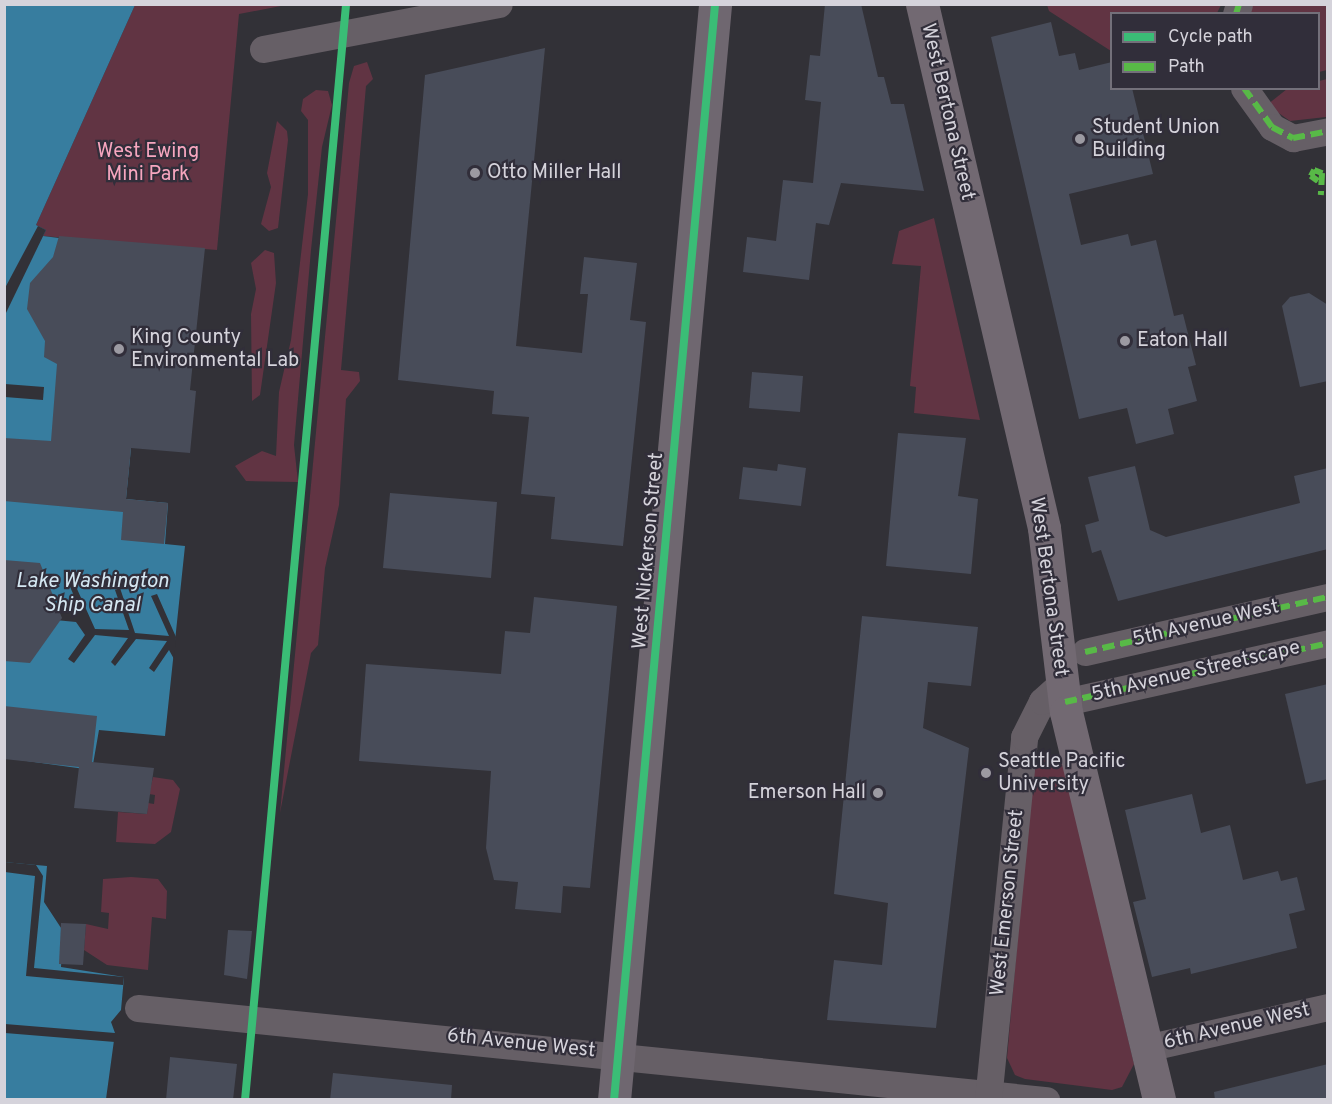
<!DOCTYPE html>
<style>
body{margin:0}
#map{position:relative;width:1332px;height:1104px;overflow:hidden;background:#323137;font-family:Overpass,sans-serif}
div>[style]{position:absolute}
.green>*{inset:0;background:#613443}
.water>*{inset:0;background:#377d9f}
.pier>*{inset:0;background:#323137}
.building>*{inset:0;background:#484c59}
.street>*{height:27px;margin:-13.5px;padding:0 13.5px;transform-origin:13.5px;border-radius:13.5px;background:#665f66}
.secondary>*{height:33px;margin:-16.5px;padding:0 16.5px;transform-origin:16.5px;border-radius:16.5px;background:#726972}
.primary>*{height:33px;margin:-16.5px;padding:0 16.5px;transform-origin:16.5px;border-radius:16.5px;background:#6f6770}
.quiet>*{height:6px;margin-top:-3px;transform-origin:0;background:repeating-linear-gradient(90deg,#58b947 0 12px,transparent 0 18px)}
.cycleway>*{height:8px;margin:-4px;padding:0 4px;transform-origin:4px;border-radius:4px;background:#3abd76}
.dots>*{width:16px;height:16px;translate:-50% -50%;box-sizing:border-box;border:3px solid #312e3a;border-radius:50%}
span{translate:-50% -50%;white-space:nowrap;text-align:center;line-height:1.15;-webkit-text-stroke:4.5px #312e3a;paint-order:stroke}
.street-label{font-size:20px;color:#d5d3db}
.poi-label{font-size:20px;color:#d5d3db}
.left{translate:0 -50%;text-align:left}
.right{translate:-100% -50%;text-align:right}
.park-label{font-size:20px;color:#f7a6bf}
.water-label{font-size:21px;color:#d4e7f2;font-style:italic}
.frame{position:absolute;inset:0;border:6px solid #d5d3db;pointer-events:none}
.legend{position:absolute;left:1110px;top:12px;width:210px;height:78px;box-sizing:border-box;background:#312e3a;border:2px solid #73707a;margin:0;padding:8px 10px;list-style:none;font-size:18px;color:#d5d3db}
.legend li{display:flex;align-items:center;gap:12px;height:30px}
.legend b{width:30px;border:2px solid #73707a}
</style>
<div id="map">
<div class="green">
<i style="clip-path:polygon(135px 5px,286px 5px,239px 14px,217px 250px,43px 236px,46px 230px,36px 225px)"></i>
<i style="clip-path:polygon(1047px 5px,1047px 4px,1221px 5px,1217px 13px,1112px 14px,1111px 51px,1049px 11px)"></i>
<i style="clip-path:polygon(1250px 5px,1327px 5px,1327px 70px,1319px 72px,1318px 14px,1247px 14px)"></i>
<i style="clip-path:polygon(367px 62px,373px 79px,366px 86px,341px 370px,359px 372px,360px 381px,346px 399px,339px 505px,325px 568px,318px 645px,311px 653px,280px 813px,349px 83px,354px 66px)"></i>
<i style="clip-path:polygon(1327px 79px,1326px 117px,1290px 121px,1267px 105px,1287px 89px,1318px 88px,1319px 81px)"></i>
<i style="clip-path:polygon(316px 90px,328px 91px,332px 105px,322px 147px,311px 250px,294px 445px,298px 482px,246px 481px,235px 466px,262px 451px,276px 456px,279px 392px,291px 340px,308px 194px,308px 120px,301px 111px,303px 99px)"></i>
<i style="clip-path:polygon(277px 121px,287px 131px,288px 140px,278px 228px,269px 231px,261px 224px,271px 187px,267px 173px)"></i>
<i style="clip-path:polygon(934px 218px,980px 420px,914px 413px,916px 387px,910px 386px,921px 266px,892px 264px,899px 231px)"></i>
<i style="clip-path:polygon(265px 250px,274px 253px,276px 283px,260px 395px,252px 401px,251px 314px,256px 289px,251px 263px)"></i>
<i style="clip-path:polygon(1048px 755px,1057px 757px,1064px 768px,1134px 1064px,1122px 1087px,1112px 1090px,1025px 1079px,1015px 1075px,1007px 1058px,1031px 787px,1034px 769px)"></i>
<i style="clip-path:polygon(153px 777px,173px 780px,180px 789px,171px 832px,155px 844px,116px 842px,118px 812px,147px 814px,148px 803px,154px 804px,155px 795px,149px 794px)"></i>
<i style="clip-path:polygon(131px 877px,158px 879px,167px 891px,166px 919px,152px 917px,148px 970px,107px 965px,84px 950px,86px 924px,108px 929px,109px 913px,101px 912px,103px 879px)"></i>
</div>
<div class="water">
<i style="clip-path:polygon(5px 5px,135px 5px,36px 225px,46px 230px,43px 236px,59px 238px,131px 448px,126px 499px,168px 503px,165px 544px,185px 546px,165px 736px,99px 730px,92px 770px,5px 758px)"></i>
<i style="clip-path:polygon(4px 862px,47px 866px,44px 902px,63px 931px,61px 967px,124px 977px,121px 1010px,111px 1022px,115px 1033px,106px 1099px,5px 1099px)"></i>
</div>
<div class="pier">
<i style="clip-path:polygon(38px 226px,46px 230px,5px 315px,5px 288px)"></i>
<i style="clip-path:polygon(5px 384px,44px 387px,43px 400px,5px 397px)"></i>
<i style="clip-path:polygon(69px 571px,95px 629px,129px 630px,115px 590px,120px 588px,135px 633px,169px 636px,151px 596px,157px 594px,176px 637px,174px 659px,169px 650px,154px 672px,149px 668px,167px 641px,136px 639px,115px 666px,111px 662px,128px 638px,95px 635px,74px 663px,68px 659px,85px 635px,76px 622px,4px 615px,5px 605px,81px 612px,64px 573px)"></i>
<i style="clip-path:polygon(5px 862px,36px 865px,43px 876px,34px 968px,124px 977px,123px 985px,26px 976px,35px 876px,5px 872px)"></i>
<i style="clip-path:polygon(5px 1024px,115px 1033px,115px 1042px,5px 1033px)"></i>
</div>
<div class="building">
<i style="clip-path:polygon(825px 4px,861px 4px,878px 77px,884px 77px,891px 104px,904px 104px,924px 191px,841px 183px,829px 225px,816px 223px,809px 280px,743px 272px,747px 237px,776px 241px,783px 180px,813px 183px,821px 102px,805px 100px,810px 55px,820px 56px)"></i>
<i style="clip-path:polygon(1051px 22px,1059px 56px,1075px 53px,1079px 70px,1112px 62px,1112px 88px,1132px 88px,1153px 174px,1069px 194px,1081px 245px,1128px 234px,1131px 246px,1156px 240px,1174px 316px,1183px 314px,1196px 365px,1188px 367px,1197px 401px,1168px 409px,1174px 434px,1136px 444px,1127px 408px,1079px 419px,991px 37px)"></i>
<i style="clip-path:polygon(545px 48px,516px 346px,582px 353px,588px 294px,580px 294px,584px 257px,637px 263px,630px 320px,646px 322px,623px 546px,551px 539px,555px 497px,521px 494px,529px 417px,492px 414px,494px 391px,398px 380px,425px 75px)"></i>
<i style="clip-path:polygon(59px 236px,205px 248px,190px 390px,196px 391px,190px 453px,131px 448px,126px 499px,168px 503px,164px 544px,121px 540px,123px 512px,4px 501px,4px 438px,51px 441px,57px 364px,44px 357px,45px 341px,27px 309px,30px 283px,53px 257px)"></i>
<i style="clip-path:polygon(1309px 293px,1328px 305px,1328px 381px,1300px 387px,1282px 306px,1290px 297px)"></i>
<i style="clip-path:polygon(752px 372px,803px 376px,800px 412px,749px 408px)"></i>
<i style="clip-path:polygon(898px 433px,966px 438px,958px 496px,978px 499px,971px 574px,886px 566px)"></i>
<i style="clip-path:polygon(778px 464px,806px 468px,801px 506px,739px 499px,743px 467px,777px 471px)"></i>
<i style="clip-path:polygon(1135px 466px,1150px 530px,1166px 537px,1300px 503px,1294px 476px,1328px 468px,1328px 549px,1118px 601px,1101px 550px,1092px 553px,1085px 525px,1099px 521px,1088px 477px)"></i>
<i style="clip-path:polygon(390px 493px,497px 502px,491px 578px,383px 568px)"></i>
<i style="clip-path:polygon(4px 560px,40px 563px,62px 618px,30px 663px,4px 661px)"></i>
<i style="clip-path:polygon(534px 597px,617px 606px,590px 888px,563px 886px,561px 913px,515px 909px,518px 882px,494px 880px,486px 848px,491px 771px,359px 761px,366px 664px,501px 674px,505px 631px,530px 633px)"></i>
<i style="clip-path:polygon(862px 616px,978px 627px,971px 686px,928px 682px,923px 728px,969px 748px,936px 1028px,827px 1020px,834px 960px,882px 965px,888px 903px,834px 894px)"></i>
<i style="clip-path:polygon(1328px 684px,1328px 779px,1306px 784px,1285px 694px)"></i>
<i style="clip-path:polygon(4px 706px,97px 716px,92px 762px,154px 768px,147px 814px,74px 808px,79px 767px,4px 759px)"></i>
<i style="clip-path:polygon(1192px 794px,1201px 833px,1230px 825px,1243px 880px,1278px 871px,1281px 881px,1297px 877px,1305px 910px,1289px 914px,1297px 948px,1191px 974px,1190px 968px,1152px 977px,1133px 902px,1146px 899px,1125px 810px)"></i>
<i style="clip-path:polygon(61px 923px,86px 924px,83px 965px,59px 964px)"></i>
<i style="clip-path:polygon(228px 930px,252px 931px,247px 979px,224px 975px)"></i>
<i style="clip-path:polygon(170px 1057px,237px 1064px,233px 1100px,166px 1100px)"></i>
<i style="clip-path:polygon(1328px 1064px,1328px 1100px,1215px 1100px,1214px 1092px)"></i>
<i style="clip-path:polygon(333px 1073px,452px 1085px,451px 1100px,330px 1100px)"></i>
</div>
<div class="street">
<i style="left:1236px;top:14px;width:10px;rotate:-73deg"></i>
<i style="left:263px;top:49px;width:240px;rotate:-10.8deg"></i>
<i style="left:1244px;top:88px;width:48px;rotate:54.3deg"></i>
<i style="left:1272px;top:127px;width:24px;rotate:28deg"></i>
<i style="left:1293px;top:138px;width:36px;rotate:-11deg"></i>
<i style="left:1085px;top:652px;width:249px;rotate:-12.8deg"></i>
<i style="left:1065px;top:702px;width:270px;rotate:-12.6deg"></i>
<i style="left:138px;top:1008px;width:913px;rotate:5.79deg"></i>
<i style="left:1146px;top:1048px;width:187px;rotate:-12.7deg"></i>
<i style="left:988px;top:1100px;width:365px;rotate:-84.3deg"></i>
<i style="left:1024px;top:737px;width:40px;rotate:-63.4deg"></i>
<i style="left:1042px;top:701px;width:25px;rotate:-42deg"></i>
</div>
<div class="secondary">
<i style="left:922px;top:4px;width:538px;rotate:76.89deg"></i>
<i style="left:1044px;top:528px;width:185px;rotate:83.2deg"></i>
<i style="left:1066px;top:712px;width:399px;rotate:76.5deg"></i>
</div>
<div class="primary">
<i style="left:614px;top:1100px;width:1101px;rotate:-84.73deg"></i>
</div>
<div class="quiet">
<i style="left:1236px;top:14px;width:10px;rotate:-73deg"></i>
<i style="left:1244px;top:88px;width:48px;rotate:54.3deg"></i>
<i style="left:1272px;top:127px;width:24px;rotate:28deg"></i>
<i style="left:1293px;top:138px;width:36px;rotate:-11deg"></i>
<i style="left:1318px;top:181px;width:9px;rotate:-144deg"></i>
<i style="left:1311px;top:176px;width:7px;rotate:-63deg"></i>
<i style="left:1314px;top:170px;width:9px;rotate:21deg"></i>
<i style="left:1322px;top:173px;width:22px;rotate:93deg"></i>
<i style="left:1085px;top:652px;width:249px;rotate:-12.8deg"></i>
<i style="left:1065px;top:702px;width:270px;rotate:-12.6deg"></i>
</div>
<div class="cycleway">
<i style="left:245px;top:1100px;width:1101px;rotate:-84.73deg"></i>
<i style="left:614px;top:1100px;width:1101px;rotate:-84.73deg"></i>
</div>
<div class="dots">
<i style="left:1080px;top:139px;background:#9c9aa2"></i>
<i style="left:475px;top:173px;background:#9c9aa2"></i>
<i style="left:1125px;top:341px;background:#9c9aa2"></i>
<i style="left:119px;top:349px;background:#9c9aa2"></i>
<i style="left:986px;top:773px;background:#9c9aa2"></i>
<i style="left:878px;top:793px;background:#9c9aa2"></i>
</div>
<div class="street-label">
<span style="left:947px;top:112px;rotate:77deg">West Bertona Street</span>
<span style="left:649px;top:551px;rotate:-85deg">West Nickerson Street</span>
<span style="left:1048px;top:587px;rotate:82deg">West Bertona Street</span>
<span style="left:1206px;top:624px;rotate:-13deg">5th Avenue West</span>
<span style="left:1196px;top:672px;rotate:-13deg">5th Avenue Streetscape</span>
<span style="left:1008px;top:903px;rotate:-84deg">West Emerson Street</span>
<span style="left:1237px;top:1027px;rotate:-13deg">6th Avenue West</span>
<span style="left:521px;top:1044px;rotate:6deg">6th Avenue West</span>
</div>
<div class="poi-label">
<span class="left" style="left:1092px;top:140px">Student Union<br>Building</span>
<span class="left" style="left:487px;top:173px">Otto Miller Hall</span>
<span class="left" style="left:131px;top:350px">King County<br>Environmental Lab</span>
<span class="left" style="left:1137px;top:341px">Eaton Hall</span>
<span class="left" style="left:998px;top:774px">Seattle Pacific<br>University</span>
<span class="right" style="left:866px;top:793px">Emerson Hall</span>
</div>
<div class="park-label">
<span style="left:148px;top:164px">West Ewing<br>Mini Park</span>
</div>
<div class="water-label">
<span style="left:92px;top:594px">Lake Washington<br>Ship Canal</span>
</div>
<div class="frame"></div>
<ul class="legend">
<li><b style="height:8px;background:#3abd76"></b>Cycle path</li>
<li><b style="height:8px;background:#58b947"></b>Path</li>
</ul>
</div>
